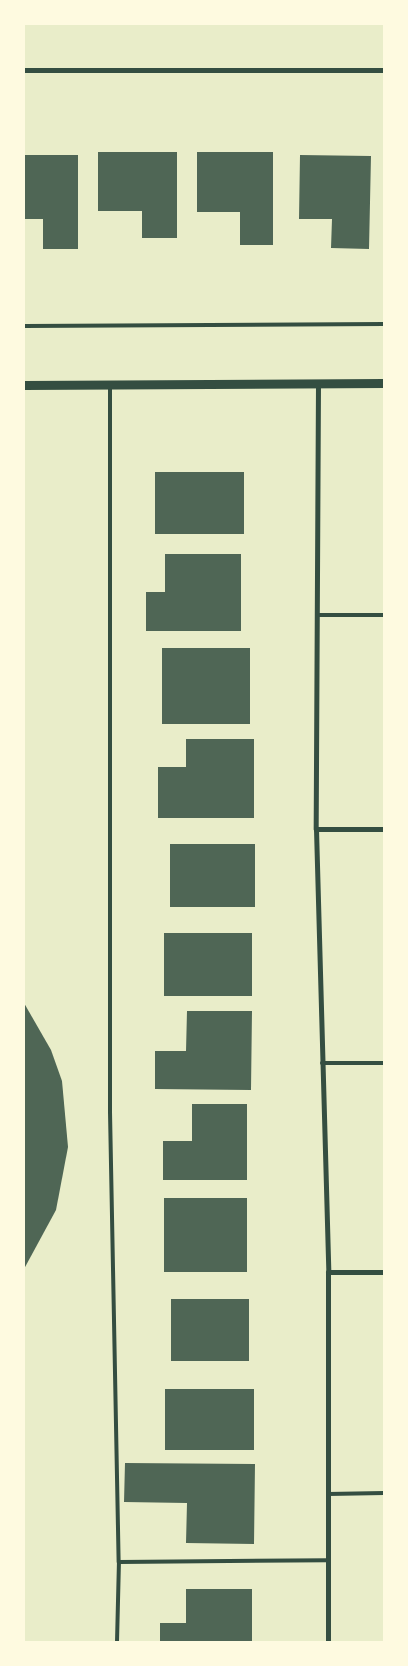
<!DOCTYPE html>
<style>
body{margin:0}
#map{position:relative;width:408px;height:1666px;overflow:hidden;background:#e9edc9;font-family:"PT Sans",sans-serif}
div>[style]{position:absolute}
.building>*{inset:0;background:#4f6655}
.service>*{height:4px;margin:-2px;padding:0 2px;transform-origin:2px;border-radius:2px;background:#344e41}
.minor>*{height:5px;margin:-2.5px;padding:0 2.5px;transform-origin:2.5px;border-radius:2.5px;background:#344e41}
.tertiary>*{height:9px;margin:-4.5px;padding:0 4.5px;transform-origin:4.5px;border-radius:4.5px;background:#344e41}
span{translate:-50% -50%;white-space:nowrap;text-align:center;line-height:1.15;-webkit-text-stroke:5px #fefae0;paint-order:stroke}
.frame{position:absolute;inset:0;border:25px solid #fefae0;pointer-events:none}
</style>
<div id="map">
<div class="building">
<i style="clip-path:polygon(98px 152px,177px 152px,177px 238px,142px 238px,142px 211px,98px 211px)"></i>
<i style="clip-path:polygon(197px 152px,273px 152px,273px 245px,240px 245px,240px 212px,197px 212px)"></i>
<i style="clip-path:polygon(24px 155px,78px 155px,78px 249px,43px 249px,43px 219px,24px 219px)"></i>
<i style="clip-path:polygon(300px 155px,371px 156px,369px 249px,331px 248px,332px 219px,299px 219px)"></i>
<i style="clip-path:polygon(155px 472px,244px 472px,244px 534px,155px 534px)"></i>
<i style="clip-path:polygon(165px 554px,241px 554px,241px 631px,146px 631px,146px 592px,165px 592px)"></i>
<i style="clip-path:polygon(162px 648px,250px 648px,250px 724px,162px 724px)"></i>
<i style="clip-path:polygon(186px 739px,254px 739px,254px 818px,158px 818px,158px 767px,186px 767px)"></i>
<i style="clip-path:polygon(170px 844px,255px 844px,255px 907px,170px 907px)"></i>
<i style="clip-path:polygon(164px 933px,252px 933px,252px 996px,164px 996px)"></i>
<i style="clip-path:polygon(24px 1003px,51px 1050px,62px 1081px,68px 1147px,56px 1210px,24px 1269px)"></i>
<i style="clip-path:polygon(187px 1011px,252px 1011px,251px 1090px,155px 1089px,155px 1051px,186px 1051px)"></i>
<i style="clip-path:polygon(192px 1104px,247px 1104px,247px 1180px,163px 1180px,163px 1141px,192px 1141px)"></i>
<i style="clip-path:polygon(164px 1198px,247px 1198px,247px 1272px,164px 1272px)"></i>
<i style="clip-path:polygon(171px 1299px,249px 1299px,249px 1361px,171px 1361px)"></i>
<i style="clip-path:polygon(165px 1389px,254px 1389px,254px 1450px,165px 1450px)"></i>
<i style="clip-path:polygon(125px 1463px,255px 1464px,254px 1544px,186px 1543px,187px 1503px,124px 1502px)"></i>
<i style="clip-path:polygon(186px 1589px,252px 1589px,252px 1642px,160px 1642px,160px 1623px,186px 1623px)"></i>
</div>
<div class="service">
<i style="left:24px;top:326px;width:360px;rotate:-0.3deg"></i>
<i style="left:110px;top:385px;width:727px;rotate:90deg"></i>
<i style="left:110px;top:1112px;width:450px;rotate:88.9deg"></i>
<i style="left:318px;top:615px;width:66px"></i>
<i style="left:322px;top:1063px;width:62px"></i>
<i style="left:328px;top:1494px;width:56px;rotate:-1deg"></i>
<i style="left:117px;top:1642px;width:80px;rotate:-88.6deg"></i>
<i style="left:119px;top:1562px;width:209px;rotate:-0.5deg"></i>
</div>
<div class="minor">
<i style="left:24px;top:70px;width:360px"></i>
<i style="left:318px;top:384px;width:445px;rotate:90.3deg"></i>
<i style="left:316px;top:829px;width:443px;rotate:88.4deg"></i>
<i style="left:328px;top:1272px;width:370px;rotate:90deg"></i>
<i style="left:316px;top:829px;width:68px"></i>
<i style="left:328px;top:1272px;width:56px"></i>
</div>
<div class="tertiary">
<i style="left:24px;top:385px;width:360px;rotate:-0.3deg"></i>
</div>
<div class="frame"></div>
</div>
